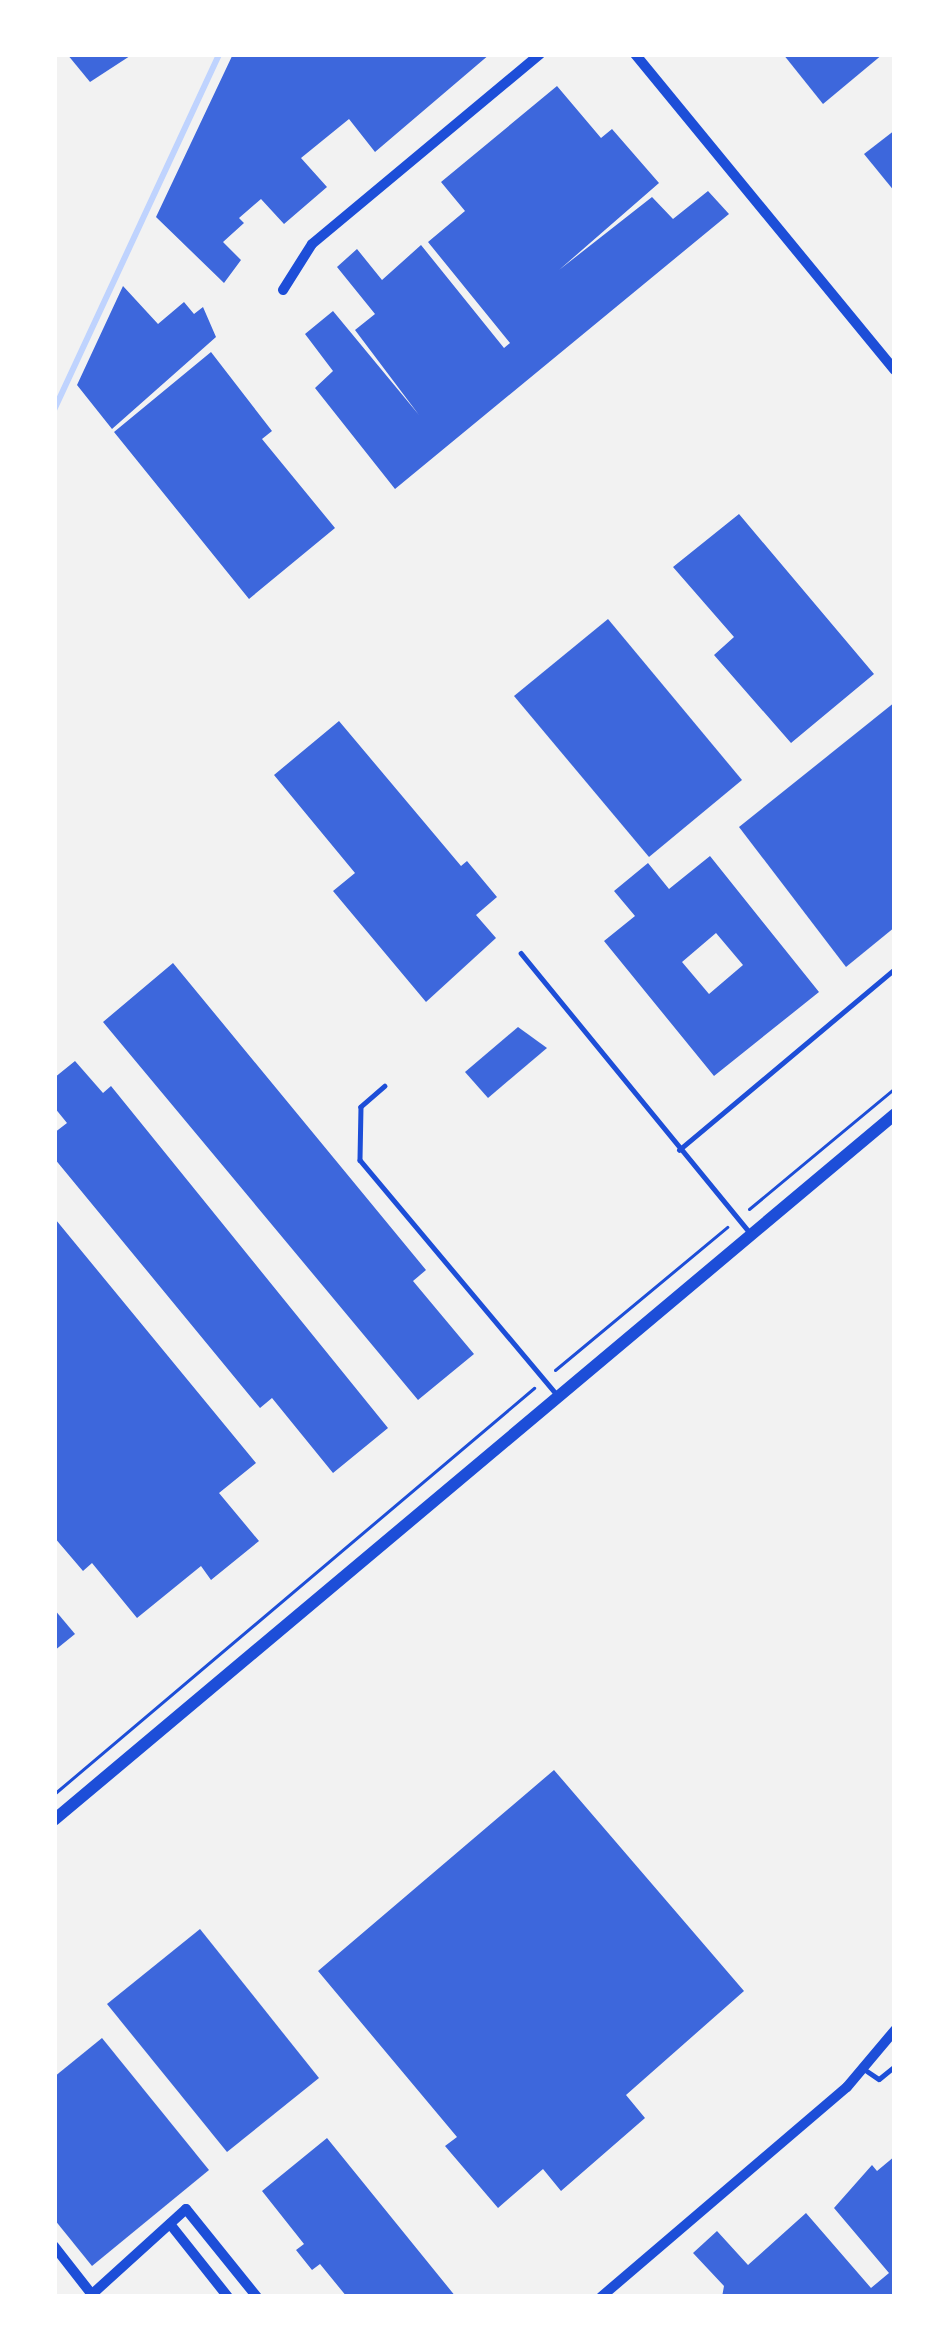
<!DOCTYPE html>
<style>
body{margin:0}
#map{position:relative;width:949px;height:2351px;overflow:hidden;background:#f2f2f2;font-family:Quicksand,sans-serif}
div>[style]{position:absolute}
.stream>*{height:6px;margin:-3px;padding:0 3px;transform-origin:3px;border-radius:3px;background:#bfd3fe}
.building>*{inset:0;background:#3d67dc}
.path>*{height:3px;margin:-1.5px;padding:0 1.5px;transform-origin:1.5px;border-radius:1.5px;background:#1d4ed8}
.service>*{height:4.5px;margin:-2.25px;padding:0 2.25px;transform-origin:2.25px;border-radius:2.25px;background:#1d4ed8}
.minor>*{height:10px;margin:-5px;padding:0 5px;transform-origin:5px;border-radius:5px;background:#1d4ed8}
.tertiary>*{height:12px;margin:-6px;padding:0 6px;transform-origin:6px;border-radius:6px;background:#1d4ed8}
span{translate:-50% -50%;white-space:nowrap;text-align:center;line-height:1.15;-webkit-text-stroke:10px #fff;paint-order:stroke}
.frame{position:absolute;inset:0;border:57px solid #fff;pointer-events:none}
</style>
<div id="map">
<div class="stream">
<i style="left:54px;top:410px;width:392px;rotate:-65.1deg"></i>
</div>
<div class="building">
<i style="clip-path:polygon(67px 54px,133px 54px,90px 82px)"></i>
<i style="clip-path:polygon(233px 54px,490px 54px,375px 152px,349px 119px,301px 158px,327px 187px,284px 224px,261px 199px,239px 218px,244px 223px,223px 242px,241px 260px,224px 283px,156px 217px)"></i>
<i style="clip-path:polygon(783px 54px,883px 54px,823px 104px)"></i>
<i style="clip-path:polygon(557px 86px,601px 138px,612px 129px,659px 183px,559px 270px,652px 197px,673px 219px,708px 191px,729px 214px,395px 489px,315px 388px,333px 371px,305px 334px,333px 311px,419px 415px,355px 330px,375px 314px,337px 267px,357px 249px,382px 280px,421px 245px,504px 348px,510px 343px,428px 242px,465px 211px,441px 182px)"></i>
<i style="clip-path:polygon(895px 130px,895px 192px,864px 154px)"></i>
<i style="clip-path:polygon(123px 286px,158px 324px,184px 302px,194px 314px,203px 307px,216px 337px,112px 429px,77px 385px)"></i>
<i style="clip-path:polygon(211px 352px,272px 431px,262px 439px,335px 528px,249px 599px,114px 432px)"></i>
<i style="clip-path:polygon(739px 514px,874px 674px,791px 743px,714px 655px,734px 637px,673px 567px)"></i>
<i style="clip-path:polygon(608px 619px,742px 780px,649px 857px,514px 696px)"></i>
<i style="clip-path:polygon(895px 702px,895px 927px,846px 967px,739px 827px)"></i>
<i style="clip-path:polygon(339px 721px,461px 866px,467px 861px,497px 897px,476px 915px,496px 938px,426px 1002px,333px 891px,355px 873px,274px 775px)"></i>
<i style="clip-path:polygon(evenodd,710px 856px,819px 992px,714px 1076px,604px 941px,635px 916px,614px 891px,648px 863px,669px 889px,710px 856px,716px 933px,743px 965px,709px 994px,682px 962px,716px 933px)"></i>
<i style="clip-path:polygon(173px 963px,426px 1270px,413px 1281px,474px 1354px,418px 1400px,103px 1022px)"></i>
<i style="clip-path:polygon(518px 1027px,547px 1048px,488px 1098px,465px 1072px)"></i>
<i style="clip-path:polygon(75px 1061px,103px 1093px,111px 1086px,388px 1428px,333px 1473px,272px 1398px,260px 1408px,54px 1158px,54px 1133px,67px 1123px,54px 1107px,54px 1078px)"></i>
<i style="clip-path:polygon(56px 1220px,256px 1463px,219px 1493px,259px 1541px,211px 1580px,201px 1566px,137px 1618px,92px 1563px,83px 1571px,54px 1537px)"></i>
<i style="clip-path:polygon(54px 1609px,75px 1634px,54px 1651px)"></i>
<i style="clip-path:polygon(554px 1770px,744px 1991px,626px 2095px,645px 2118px,561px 2191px,543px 2169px,498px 2208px,445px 2146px,457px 2137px,318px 1971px)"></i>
<i style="clip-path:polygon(200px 1929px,319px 2078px,227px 2152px,107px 2004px)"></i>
<i style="clip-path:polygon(102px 2038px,209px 2170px,92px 2266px,54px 2219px,54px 2077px)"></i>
<i style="clip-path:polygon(327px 2138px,456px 2297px,347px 2297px,320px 2264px,312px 2270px,296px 2250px,304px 2244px,262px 2191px)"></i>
<i style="clip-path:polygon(895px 2156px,895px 2297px,722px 2297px,724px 2286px,693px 2253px,717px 2231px,748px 2265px,806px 2213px,871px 2288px,889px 2273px,834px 2208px,872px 2165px,877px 2171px)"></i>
</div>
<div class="path">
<i style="left:749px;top:1209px;width:190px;rotate:-39.7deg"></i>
<i style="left:555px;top:1370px;width:224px;rotate:-39.7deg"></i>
<i style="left:54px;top:1794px;width:629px;rotate:-40.23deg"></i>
</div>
<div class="service">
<i style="left:521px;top:953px;width:362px;rotate:50.7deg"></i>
<i style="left:385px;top:1086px;width:32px;rotate:139deg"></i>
<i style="left:361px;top:1107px;width:53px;rotate:91.1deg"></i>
<i style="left:360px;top:1160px;width:307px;rotate:50deg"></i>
<i style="left:679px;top:1150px;width:282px;rotate:-40deg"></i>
<i style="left:867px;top:2071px;width:14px;rotate:34deg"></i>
<i style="left:879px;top:2079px;width:21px;rotate:-39deg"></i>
</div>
<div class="minor">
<i style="left:635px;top:54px;width:409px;rotate:50.6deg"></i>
<i style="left:283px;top:290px;width:54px;rotate:-57.8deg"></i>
<i style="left:312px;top:244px;width:297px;rotate:-39.8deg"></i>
<i style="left:170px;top:2224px;width:93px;rotate:51.5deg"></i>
<i style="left:54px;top:2246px;width:58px;rotate:52deg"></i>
<i style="left:89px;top:2297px;width:131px;rotate:-42.2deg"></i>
<i style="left:186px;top:2209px;width:113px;rotate:51.1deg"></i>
<i style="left:601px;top:2297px;width:323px;rotate:-40.5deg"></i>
<i style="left:847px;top:2087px;width:75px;rotate:-49.9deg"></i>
</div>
<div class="tertiary">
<i style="left:54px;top:1820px;width:1098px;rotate:-40.01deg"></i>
</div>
<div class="frame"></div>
</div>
